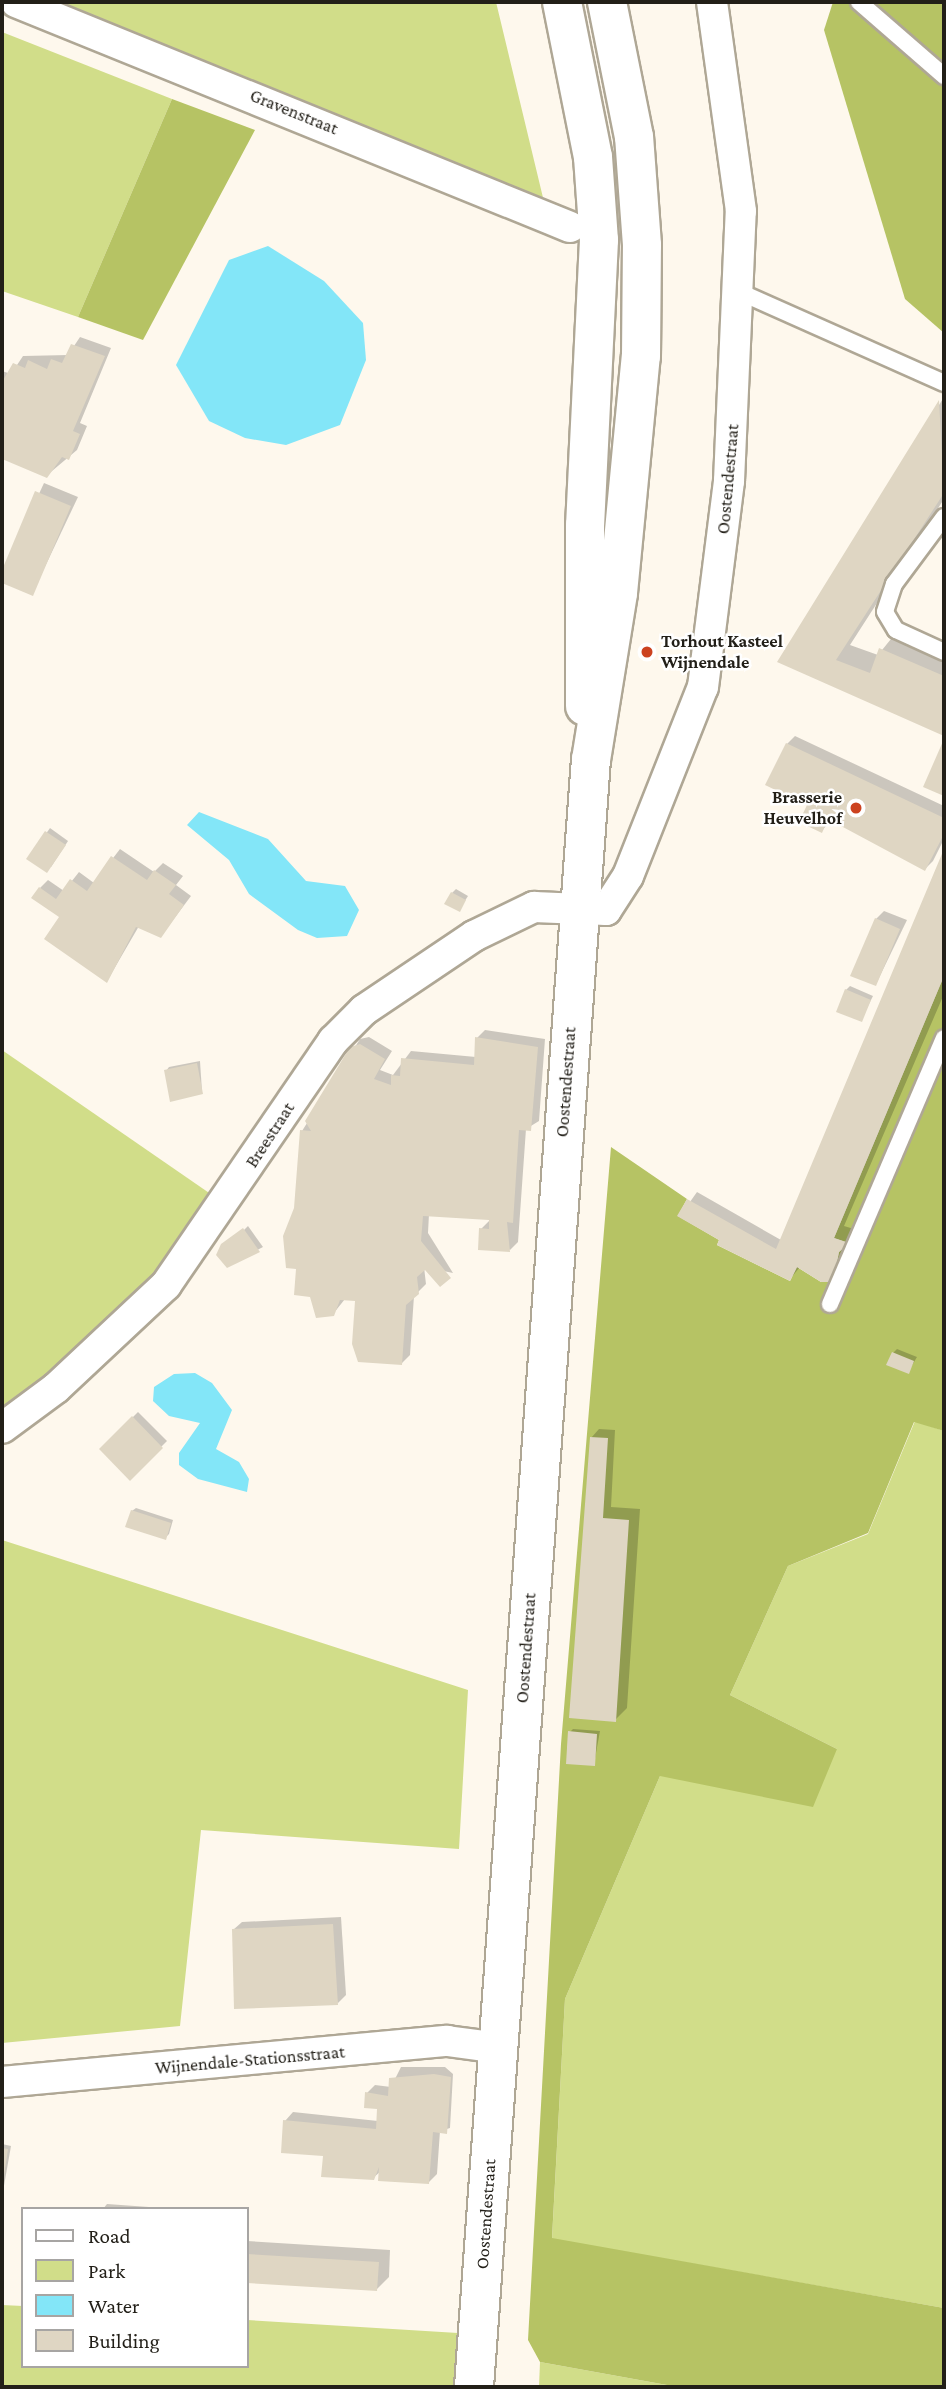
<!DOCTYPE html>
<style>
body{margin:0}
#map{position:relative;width:946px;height:2389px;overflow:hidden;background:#fef8ed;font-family:"Crimson Pro",serif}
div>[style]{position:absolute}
.green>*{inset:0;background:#d1dd89}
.forest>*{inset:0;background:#b6c364}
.water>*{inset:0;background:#83e6f8}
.shadow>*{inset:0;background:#0003}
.building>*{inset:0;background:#dfd6c3}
.roads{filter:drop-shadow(2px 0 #afa795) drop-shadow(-2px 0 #afa795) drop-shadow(0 2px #afa795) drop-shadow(0 -2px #afa795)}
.lane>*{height:16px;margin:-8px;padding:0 8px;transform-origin:8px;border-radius:8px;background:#fff}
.street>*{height:30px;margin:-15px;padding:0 15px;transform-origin:15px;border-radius:15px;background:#fff}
.primary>*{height:38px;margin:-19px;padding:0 19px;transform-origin:19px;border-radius:19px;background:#fff}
.dots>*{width:19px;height:19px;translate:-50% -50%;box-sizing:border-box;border:4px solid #fff;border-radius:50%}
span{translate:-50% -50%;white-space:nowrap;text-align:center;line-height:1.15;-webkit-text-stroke:5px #fff;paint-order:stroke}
.street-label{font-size:18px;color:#221f18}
.poi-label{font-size:18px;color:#221f18;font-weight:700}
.left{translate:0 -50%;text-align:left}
.right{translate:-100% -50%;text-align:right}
.frame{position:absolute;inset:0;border:4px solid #221f18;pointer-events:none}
.legend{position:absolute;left:21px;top:2207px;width:228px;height:161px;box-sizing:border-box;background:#fff;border:2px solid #a7a5a3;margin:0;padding:9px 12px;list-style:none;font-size:21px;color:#221f18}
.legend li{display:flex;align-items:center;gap:14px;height:35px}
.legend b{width:35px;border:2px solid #a7a5a3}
</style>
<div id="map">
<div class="green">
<i style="clip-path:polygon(60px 2px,496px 2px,545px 206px,416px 148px)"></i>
<i style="clip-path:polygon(2px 32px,172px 99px,78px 317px,2px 291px)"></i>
<i style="clip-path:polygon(2px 1050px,215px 1197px,174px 1257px,108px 1326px,2px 1412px)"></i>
<i style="clip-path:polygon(915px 1421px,944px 1431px,944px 2308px,552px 2239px,565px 1999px,660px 1776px,837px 1749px,730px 1695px,788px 1566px,868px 1534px)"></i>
<i style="clip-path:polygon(2px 1540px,468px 1690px,459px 1849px,201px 1830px,180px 2026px,2px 2043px)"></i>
<i style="clip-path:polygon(2px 2305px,23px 2306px,23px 2366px,247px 2366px,247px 2320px,458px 2333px,454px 2387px,2px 2387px)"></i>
<i style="clip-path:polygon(540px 2362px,678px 2387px,539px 2387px)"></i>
</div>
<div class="forest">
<i style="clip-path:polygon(833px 2px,944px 2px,944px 333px,905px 299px,824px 30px)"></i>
<i style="clip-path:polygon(172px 99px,255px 130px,143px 340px,78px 317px)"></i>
<i style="clip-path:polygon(944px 976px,944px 1431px,914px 1422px,868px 1533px,788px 1566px,730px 1695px,837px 1749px,813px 1807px,660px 1776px,565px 1999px,552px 2238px,944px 2308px,944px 2387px,678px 2387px,540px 2362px,528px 2340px,561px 1744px,611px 1147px,687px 1199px,678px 1216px,719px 1240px,717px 1245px,790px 1281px,797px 1267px,821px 1282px,833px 1282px,839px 1252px,849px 1243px,834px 1238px)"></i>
</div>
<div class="water">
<i style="clip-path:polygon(268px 246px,324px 281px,363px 323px,366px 360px,340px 425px,286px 445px,245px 438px,209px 421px,176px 365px,229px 260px)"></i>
<i style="clip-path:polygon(199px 812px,268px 839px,306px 881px,345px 886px,359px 910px,347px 936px,317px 938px,298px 930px,249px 894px,229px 860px,187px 825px)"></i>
<i style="clip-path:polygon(195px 1373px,212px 1383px,232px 1410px,216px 1449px,239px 1462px,249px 1479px,247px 1492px,198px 1479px,179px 1465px,179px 1453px,200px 1423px,169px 1416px,153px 1401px,154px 1387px,174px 1374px)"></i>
</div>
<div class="shadow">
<i style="clip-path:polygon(80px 337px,111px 348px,80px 423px,87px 426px,77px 450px,46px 476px,2px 457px,2px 371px,11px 374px,23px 356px,68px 355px)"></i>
<i style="clip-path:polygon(944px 397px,944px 499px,850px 645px,878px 655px,895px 634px,944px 655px,944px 734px,780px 662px)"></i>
<i style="clip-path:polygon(44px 483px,78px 497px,32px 594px,2px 581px,2px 574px)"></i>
<i style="clip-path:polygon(795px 736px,944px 806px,944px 839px,933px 861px,925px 869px,832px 818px,822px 831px,787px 744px)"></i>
<i style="clip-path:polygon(50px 828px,68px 841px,51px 867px,29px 858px)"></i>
<i style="clip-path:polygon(120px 849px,154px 872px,163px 863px,183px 876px,176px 885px,191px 896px,161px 936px,139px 926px,107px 981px,40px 888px,48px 880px,64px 891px,79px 872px,94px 883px)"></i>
<i style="clip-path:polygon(944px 854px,944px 994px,844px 1226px,854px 1229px,833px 1280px,800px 1267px,790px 1279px,680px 1216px,697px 1192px,781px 1240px)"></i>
<i style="clip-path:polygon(456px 889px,468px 896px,459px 910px,452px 893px)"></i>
<i style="clip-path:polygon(884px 911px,907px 920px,876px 984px,876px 919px)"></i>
<i style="clip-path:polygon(850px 986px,873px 996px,861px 1020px,846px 990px)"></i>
<i style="clip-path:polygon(485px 1030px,545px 1039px,539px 1121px,526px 1129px,518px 1242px,510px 1250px,481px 1229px,491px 1219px,429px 1214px,428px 1233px,453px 1273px,424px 1267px,426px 1284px,414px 1296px,410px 1355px,402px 1363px,357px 1299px,345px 1299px,333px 1314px,311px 1295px,298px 1268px,302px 1131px,360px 1039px,369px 1037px,392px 1051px,380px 1070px,393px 1075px,411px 1051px,476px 1057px,477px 1038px)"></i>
<i style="clip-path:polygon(200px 1061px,202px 1092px,166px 1071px,169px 1067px)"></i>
<i style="clip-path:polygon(248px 1226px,263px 1247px,227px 1266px,219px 1255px)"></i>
<i style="clip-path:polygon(897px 1349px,917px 1357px,908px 1372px,893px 1353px)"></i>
<i style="clip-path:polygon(138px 1412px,167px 1441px,130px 1478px,101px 1449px)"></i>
<i style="clip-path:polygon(599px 1429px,615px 1430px,611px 1507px,640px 1509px,627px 1708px,615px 1720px,591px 1438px)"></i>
<i style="clip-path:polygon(136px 1508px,173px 1520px,169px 1534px,165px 1538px,132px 1511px)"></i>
<i style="clip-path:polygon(573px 1729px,600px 1731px,594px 1764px,570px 1732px)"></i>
<i style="clip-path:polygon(341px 1917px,346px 1995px,338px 2003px,233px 1930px,242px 1922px)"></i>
<i style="clip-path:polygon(401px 2067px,445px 2067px,453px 2074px,450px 2128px,440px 2131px,437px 2174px,429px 2182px,381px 2171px,373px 2178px,325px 2154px,285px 2121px,293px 2112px,378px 2121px,379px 2107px,367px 2093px,375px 2085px,391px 2087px)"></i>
<i style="clip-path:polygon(2px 2144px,11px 2146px,2px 2197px)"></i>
<i style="clip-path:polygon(107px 2204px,177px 2209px,103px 2209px)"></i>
<i style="clip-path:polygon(247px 2241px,390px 2250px,389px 2277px,377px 2289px,247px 2281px)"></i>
</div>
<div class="building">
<i style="clip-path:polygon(71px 344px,105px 356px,73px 431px,80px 434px,69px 460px,62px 457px,47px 478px,2px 459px,2px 382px,13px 363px,25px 368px,28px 360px,47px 369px,51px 359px,62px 363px)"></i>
<i style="clip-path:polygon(939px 400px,944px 493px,836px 660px,870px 673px,879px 648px,944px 676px,944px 736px,777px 662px)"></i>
<i style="clip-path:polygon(35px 491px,71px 506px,33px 596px,2px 583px,2px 570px)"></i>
<i style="clip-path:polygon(944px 739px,944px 796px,923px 787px)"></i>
<i style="clip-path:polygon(786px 743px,942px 817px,944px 834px,925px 871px,828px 819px,822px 833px,799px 822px,807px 805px,765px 785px)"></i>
<i style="clip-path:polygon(45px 831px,66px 845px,47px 873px,26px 859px)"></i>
<i style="clip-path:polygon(944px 849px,944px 976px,834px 1238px,849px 1243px,839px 1252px,833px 1282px,821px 1282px,797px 1267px,790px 1281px,717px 1245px,719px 1240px,677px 1216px,687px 1199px,776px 1249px)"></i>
<i style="clip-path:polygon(111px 856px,147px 880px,154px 870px,176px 885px,169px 894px,184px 905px,161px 938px,136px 927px,107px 983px,44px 939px,59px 917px,31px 898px,39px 887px,56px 899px,70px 879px,87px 891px)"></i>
<i style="clip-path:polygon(451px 892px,466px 900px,460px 912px,444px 904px)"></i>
<i style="clip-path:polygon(875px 918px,900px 929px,876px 986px,850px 976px)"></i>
<i style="clip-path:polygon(845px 989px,871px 1000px,862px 1022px,836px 1012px)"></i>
<i style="clip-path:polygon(475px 1037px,538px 1047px,531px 1131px,519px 1130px,513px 1223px,507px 1222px,510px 1252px,478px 1250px,479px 1228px,489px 1229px,489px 1220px,423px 1216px,421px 1241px,451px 1278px,440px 1287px,425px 1270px,417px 1277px,419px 1294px,406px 1305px,402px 1365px,358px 1362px,352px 1344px,355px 1301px,340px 1300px,334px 1316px,316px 1318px,310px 1297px,294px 1295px,296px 1269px,286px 1268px,283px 1236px,294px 1208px,300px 1130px,311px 1131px,305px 1121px,350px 1047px,360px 1044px,385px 1059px,374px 1079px,391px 1085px,391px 1075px,400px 1076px,401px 1058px,474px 1065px)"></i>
<i style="clip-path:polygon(197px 1063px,203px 1094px,170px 1102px,164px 1070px)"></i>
<i style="clip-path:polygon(243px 1228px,260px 1252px,227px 1268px,216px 1255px,221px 1244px)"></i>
<i style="clip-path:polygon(892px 1352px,914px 1361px,909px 1374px,886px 1365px)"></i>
<i style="clip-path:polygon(132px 1416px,163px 1448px,130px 1481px,99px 1449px)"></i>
<i style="clip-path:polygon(590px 1437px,608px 1438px,603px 1518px,629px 1520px,616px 1722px,569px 1718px)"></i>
<i style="clip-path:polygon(131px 1510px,171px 1523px,166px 1540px,125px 1527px)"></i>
<i style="clip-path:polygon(568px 1731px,597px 1734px,595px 1766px,566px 1764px)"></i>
<i style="clip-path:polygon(333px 1924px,338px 2005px,234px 2009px,232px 1929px)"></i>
<i style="clip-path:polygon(434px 2074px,451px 2077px,447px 2134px,433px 2132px,429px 2184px,378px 2181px,379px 2167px,374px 2180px,321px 2177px,323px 2156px,281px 2153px,283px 2120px,376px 2129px,377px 2109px,364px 2108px,365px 2092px,388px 2096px,389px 2078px)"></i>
<i style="clip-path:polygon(2px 2148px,8px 2149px,3px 2182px,2px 2182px)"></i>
<i style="clip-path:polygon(247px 2254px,379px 2262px,377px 2291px,247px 2283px)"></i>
</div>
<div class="roads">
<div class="lane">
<i style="left:859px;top:2px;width:113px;rotate:41deg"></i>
<i style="left:742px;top:293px;width:221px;rotate:24deg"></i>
<i style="left:944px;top:517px;width:84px;rotate:126.7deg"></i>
<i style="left:894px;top:584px;width:29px;rotate:108deg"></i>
<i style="left:885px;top:612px;width:21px;rotate:59deg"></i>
<i style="left:896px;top:630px;width:53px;rotate:24.6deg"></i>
<i style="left:830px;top:1304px;width:289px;rotate:-66.8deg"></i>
</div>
<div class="street">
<i style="left:16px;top:2px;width:598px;rotate:22.1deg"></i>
<i style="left:2px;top:1428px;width:67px;rotate:-36.5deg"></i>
<i style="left:56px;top:1388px;width:151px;rotate:-43.1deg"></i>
<i style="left:166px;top:1285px;width:296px;rotate:-55.6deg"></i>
<i style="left:333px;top:1041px;width:44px;rotate:-45deg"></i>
<i style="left:364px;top:1010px;width:133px;rotate:-33.9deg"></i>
<i style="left:474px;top:936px;width:67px;rotate:-25.8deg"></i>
<i style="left:534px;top:907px;width:72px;rotate:2.4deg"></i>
<i style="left:606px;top:910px;width:40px;rotate:-57.1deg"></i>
<i style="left:628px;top:876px;width:203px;rotate:-68.4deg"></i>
<i style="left:703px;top:687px;width:208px;rotate:-82.8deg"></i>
<i style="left:729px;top:481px;width:270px;rotate:-87.5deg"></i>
<i style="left:741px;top:211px;width:211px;rotate:-97.9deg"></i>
<i style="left:2px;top:2082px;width:447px;rotate:-5.3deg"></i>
<i style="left:447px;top:2041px;width:52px;rotate:7.7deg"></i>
</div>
<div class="primary">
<i style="left:562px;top:2px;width:158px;rotate:78.7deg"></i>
<i style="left:593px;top:157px;width:83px;rotate:85.9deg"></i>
<i style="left:599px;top:240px;width:285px;rotate:92.8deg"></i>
<i style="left:585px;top:525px;width:181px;rotate:90deg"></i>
<i style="left:474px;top:2387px;width:1631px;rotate:-85.89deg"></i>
<i style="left:591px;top:760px;width:169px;rotate:-80.8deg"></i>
<i style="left:618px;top:593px;width:238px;rotate:-84.5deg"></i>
<i style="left:641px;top:356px;width:111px;rotate:-89.5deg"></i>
<i style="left:642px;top:245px;width:108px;rotate:-94.2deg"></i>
<i style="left:634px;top:137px;width:138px;rotate:-101.3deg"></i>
</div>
</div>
<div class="dots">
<i style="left:647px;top:652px;background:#cc421f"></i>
<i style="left:856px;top:808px;background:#cc421f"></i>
</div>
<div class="street-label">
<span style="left:294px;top:112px;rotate:22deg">Gravenstraat</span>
<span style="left:728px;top:479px;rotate:-85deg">Oostendestraat</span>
<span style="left:566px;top:1082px;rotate:-86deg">Oostendestraat</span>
<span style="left:270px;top:1135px;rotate:-57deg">Breestraat</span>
<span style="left:526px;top:1648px;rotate:-86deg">Oostendestraat</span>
<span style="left:250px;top:2060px;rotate:-5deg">Wijnendale-Stationsstraat</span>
<span style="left:486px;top:2214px;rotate:-86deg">Oostendestraat</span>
</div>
<div class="poi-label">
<span class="left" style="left:661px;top:652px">Torhout Kasteel<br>Wijnendale</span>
<span class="right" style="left:842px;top:808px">Brasserie<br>Heuvelhof</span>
</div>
<div class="frame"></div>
<ul class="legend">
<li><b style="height:9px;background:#fff"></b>Road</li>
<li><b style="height:19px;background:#d1dd89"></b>Park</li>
<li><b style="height:19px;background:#83e6f8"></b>Water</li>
<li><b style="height:19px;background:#dfd6c3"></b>Building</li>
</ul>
</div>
